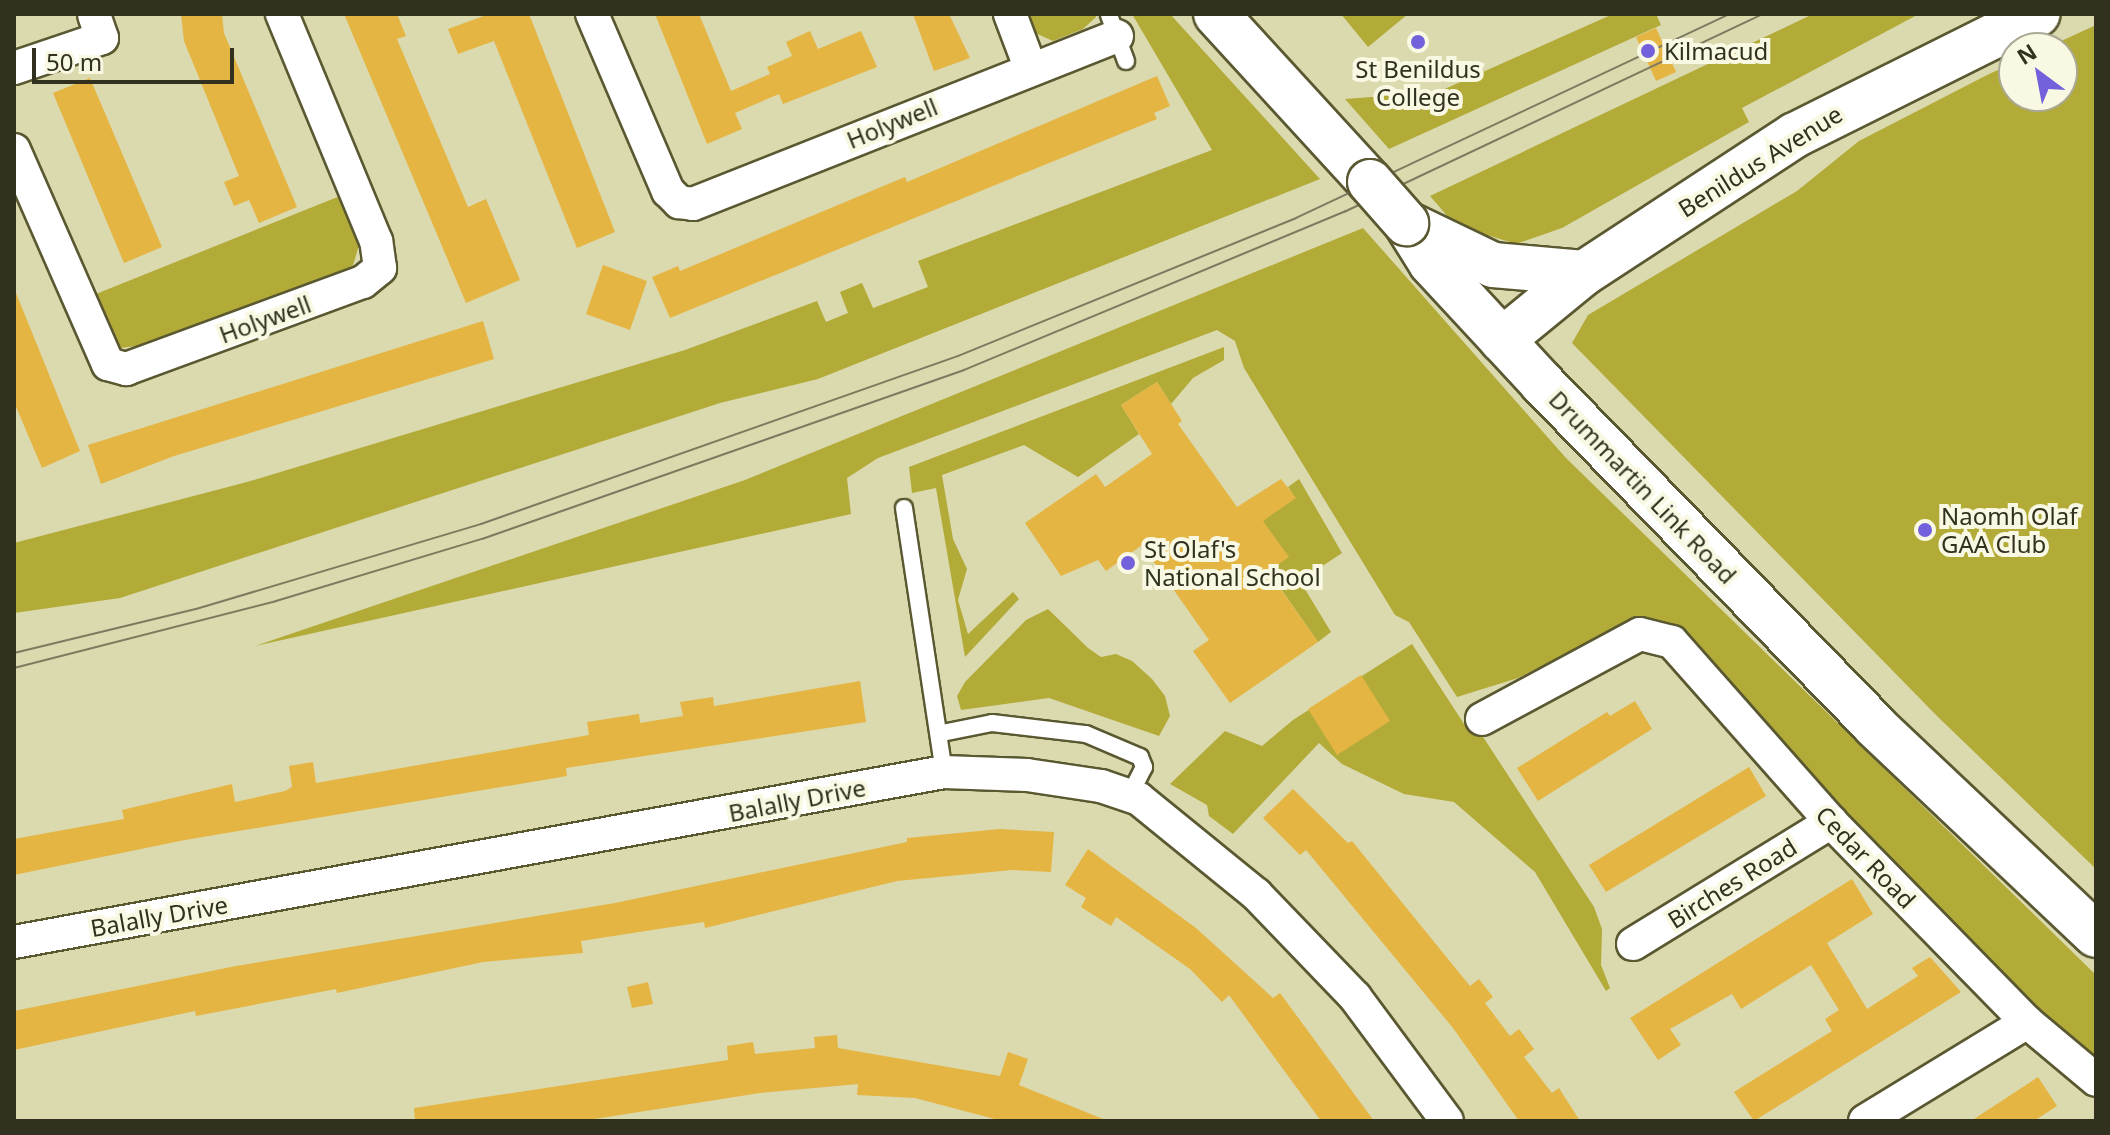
<!DOCTYPE html>
<style>
body{margin:0}
#map{position:relative;width:2110px;height:1135px;overflow:hidden;background:#dbd9ae;font-family:"Noto Sans",sans-serif}
div>[style]{position:absolute}
.green>*{inset:0;background:#b2ab38}
.building>*{inset:0;background:#e4b543}
.roads{filter:drop-shadow(2px 0 #5a5831) drop-shadow(-2px 0 #5a5831) drop-shadow(0 2px #5a5831) drop-shadow(0 -2px #5a5831)}
.lane>*{height:16px;margin:-8px;padding:0 8px;transform-origin:8px;border-radius:8px;background:#fff}
.street>*{height:32px;margin:-16px;padding:0 16px;transform-origin:16px;border-radius:16px;background:#fff}
.secondary>*{height:44px;margin:-22px;padding:0 22px;transform-origin:22px;border-radius:22px;background:#fff}
.tram>*{height:2px;margin:-1px;padding:0 1px;transform-origin:1px;border-radius:1px;background:#7d7b5f}
.bridges{filter:drop-shadow(2px 0 #5a5831) drop-shadow(-2px 0 #5a5831) drop-shadow(0 2px #5a5831) drop-shadow(0 -2px #5a5831)}
.secondary-bridge>*{height:44px;margin:-22px;padding:0 22px;transform-origin:22px;border-radius:22px;background:#fff}
.dots>*{width:22px;height:22px;translate:-50% -50%;box-sizing:border-box;border:4px solid #f9f9e3;border-radius:50%}
span{translate:-50% -50%;white-space:nowrap;text-align:center;line-height:1.15;-webkit-text-stroke:8px #f9f9e3;paint-order:stroke}
.poi-label{font-size:24px;color:#323120}
.left{translate:0 -50%;text-align:left}
.street-label{font-size:24px;color:#323120}
.frame{position:absolute;inset:0;border:16px solid #323120;pointer-events:none}
.north{position:absolute;left:1998px;top:32px;width:80px;height:80px;box-sizing:border-box;background:#f9f9e3;border:2px solid #a9a995;border-radius:50%;rotate:328deg;font-size:22px;font-weight:700;line-height:32px;text-align:center;color:#323120}
.north::after{content:'';display:block;margin:auto;width:28px;height:36px;background:#7360db;clip-path:polygon(50% 0,100% 100%,50% 72%,0 100%)}
.scale{position:absolute;left:32px;top:48px;width:202px;height:36px;box-sizing:border-box;border:4px solid #323120;border-top:0;padding-left:10px;font-size:24px;line-height:28px;white-space:nowrap;color:#323120;-webkit-text-stroke:6px #f9f9e3;paint-order:stroke}
</style>
<div id="map">
<div class="green">
<i style="clip-path:polygon(1023px 14px,1095px 14px,1096px 17px,1083px 29px,1053px 41px,1033px 32px)"></i>
<i style="clip-path:polygon(1132px 14px,1170px 14px,1320px 179px,818px 379px,720px 403px,120px 598px,14px 613px,14px 543px,247px 482px,685px 350px,817px 301px,826px 322px,848px 313px,840px 292px,862px 283px,873px 308px,928px 287px,918px 261px,1212px 150px)"></i>
<i style="clip-path:polygon(1341px 14px,1408px 14px,1368px 47px)"></i>
<i style="clip-path:polygon(1613px 14px,1656px 14px,1661px 25px,1389px 149px,1345px 99px,1438px 92px)"></i>
<i style="clip-path:polygon(1813px 14px,1919px 14px,1742px 108px,1749px 122px,1562px 228px,1516px 244px,1455px 225px,1430px 196px)"></i>
<i style="clip-path:polygon(2096px 25px,2096px 869px,1938px 717px,1572px 343px,1588px 315px,1797px 191px,1859px 141px,1989px 74px,2014px 63px,2014px 96px,2062px 96px,2062px 48px,2046px 48px)"></i>
<i style="clip-path:polygon(340px 196px,360px 242px,353px 265px,343px 273px,145px 345px,120px 348px,112px 341px,91px 296px)"></i>
<i style="clip-path:polygon(1363px 228px,1566px 458px,2096px 975px,2096px 1065px,1837px 808px,1699px 650px,1668px 623px,1630px 622px,1518px 678px,1457px 697px,1409px 622px,1395px 615px,1244px 368px,1235px 341px,1217px 330px,878px 458px,847px 478px,851px 514px,255px 646px,745px 480px)"></i>
<i style="clip-path:polygon(1224px 347px,1224px 360px,1193px 378px,1171px 404px,1157px 382px,1121px 405px,1139px 434px,1078px 477px,1024px 445px,942px 475px,953px 539px,967px 569px,958px 600px,968px 634px,1013px 592px,1019px 599px,965px 657px,936px 488px,912px 493px,909px 467px)"></i>
<i style="clip-path:polygon(1299px 479px,1342px 553px,1300px 581px,1331px 632px,1318px 642px,1281px 589px,1254px 608px,1263px 562px,1269px 570px,1288px 557px,1248px 500px,1263px 492px,1295px 498px,1288px 487px)"></i>
<i style="clip-path:polygon(1048px 609px,1088px 648px,1101px 657px,1116px 654px,1132px 661px,1152px 679px,1165px 696px,1170px 716px,1159px 736px,1049px 698px,961px 710px,957px 696px,965px 682px,1026px 620px)"></i>
<i style="clip-path:polygon(1412px 644px,1466px 727px,1474px 723px,1594px 907px,1602px 929px,1601px 965px,1610px 988px,1606px 991px,1535px 872px,1454px 802px,1404px 794px,1342px 764px,1319px 743px,1233px 834px,1209px 816px,1207px 805px,1170px 784px,1225px 731px,1262px 746px,1293px 720px)"></i>
</div>
<div class="building">
<i style="clip-path:polygon(181px 14px,222px 14px,224px 33px,297px 207px,259px 223px,249px 200px,234px 206px,224px 182px,239px 176px,184px 41px)"></i>
<i style="clip-path:polygon(344px 14px,397px 14px,406px 36px,397px 39px,468px 207px,486px 199px,520px 280px,466px 303px)"></i>
<i style="clip-path:polygon(489px 14px,529px 14px,615px 232px,577px 248px,494px 41px,458px 54px,448px 29px)"></i>
<i style="clip-path:polygon(655px 14px,699px 14px,731px 91px,770px 74px,767px 67px,792px 56px,786px 42px,810px 31px,818px 49px,861px 31px,877px 67px,783px 104px,779px 94px,735px 113px,742px 129px,707px 144px)"></i>
<i style="clip-path:polygon(913px 14px,949px 14px,970px 58px,934px 71px)"></i>
<i style="clip-path:polygon(1656px 28px,1676px 72px,1656px 81px,1636px 37px)"></i>
<i style="clip-path:polygon(1157px 76px,1170px 106px,1154px 113px,1157px 119px,670px 318px,652px 277px,678px 266px,680px 271px,905px 177px,907px 182px)"></i>
<i style="clip-path:polygon(90px 78px,162px 247px,124px 263px,53px 93px)"></i>
<i style="clip-path:polygon(603px 265px,647px 281px,630px 330px,586px 314px)"></i>
<i style="clip-path:polygon(14px 288px,80px 451px,42px 468px,14px 402px)"></i>
<i style="clip-path:polygon(483px 321px,494px 359px,174px 456px,101px 484px,88px 445px)"></i>
<i style="clip-path:polygon(1157px 382px,1182px 421px,1178px 424px,1237px 507px,1281px 479px,1296px 498px,1263px 521px,1289px 557px,1268px 571px,1318px 642px,1230px 703px,1193px 651px,1209px 640px,1142px 545px,1106px 571px,1098px 560px,1061px 576px,1025px 523px,1096px 474px,1105px 487px,1152px 454px,1121px 405px)"></i>
<i style="clip-path:polygon(1361px 675px,1390px 721px,1337px 755px,1308px 709px)"></i>
<i style="clip-path:polygon(860px 681px,866px 722px,566px 768px,567px 776px,185px 840px,14px 875px,14px 839px,124px 819px,122px 810px,232px 784px,235px 802px,285px 791px,292px 787px,289px 766px,313px 762px,316px 783px,589px 735px,587px 722px,639px 714px,640px 723px,683px 716px,680px 702px,713px 697px,714px 706px)"></i>
<i style="clip-path:polygon(1635px 701px,1652px 729px,1538px 801px,1517px 768px,1607px 712px,1610px 716px)"></i>
<i style="clip-path:polygon(1749px 767px,1766px 796px,1606px 892px,1589px 865px)"></i>
<i style="clip-path:polygon(1293px 789px,1348px 843px,1352px 841px,1470px 986px,1479px 979px,1493px 997px,1485px 1003px,1510px 1036px,1519px 1029px,1534px 1049px,1524px 1057px,1552px 1093px,1559px 1088px,1580px 1121px,1519px 1121px,1453px 1028px,1306px 850px,1300px 855px,1263px 818px)"></i>
<i style="clip-path:polygon(1000px 829px,1054px 832px,1051px 872px,1012px 870px,897px 881px,705px 928px,704px 922px,581px 941px,583px 953px,483px 962px,337px 993px,336px 989px,196px 1016px,195px 1011px,14px 1050px,14px 1011px,236px 966px,615px 903px,907px 842px,907px 838px)"></i>
<i style="clip-path:polygon(1088px 849px,1196px 928px,1273px 998px,1280px 993px,1374px 1121px,1321px 1121px,1229px 995px,1222px 1002px,1190px 969px,1116px 917px,1111px 926px,1081px 907px,1086px 898px,1065px 885px)"></i>
<i style="clip-path:polygon(1852px 879px,1873px 914px,1827px 943px,1867px 1009px,1918px 976px,1912px 968px,1930px 957px,1961px 992px,1754px 1121px,1734px 1092px,1832px 1031px,1825px 1019px,1839px 1010px,1811px 965px,1741px 1009px,1732px 994px,1670px 1029px,1681px 1045px,1658px 1060px,1630px 1018px)"></i>
<i style="clip-path:polygon(648px 982px,653px 1004px,632px 1008px,627px 987px)"></i>
<i style="clip-path:polygon(837px 1035px,838px 1048px,1000px 1076px,1008px 1052px,1028px 1059px,1019px 1085px,1108px 1121px,1002px 1121px,915px 1098px,857px 1095px,858px 1084px,760px 1093px,582px 1121px,415px 1121px,414px 1108px,728px 1060px,727px 1046px,753px 1042px,755px 1054px,815px 1048px,814px 1037px)"></i>
<i style="clip-path:polygon(2038px 1077px,2057px 1106px,2034px 1121px,1971px 1121px)"></i>
</div>
<div class="roads">
<div class="lane">
<i style="left:1109px;top:15px;width:49px;rotate:69.7deg"></i>
<i style="left:904px;top:508px;width:267px;rotate:81.4deg"></i>
<i style="left:942px;top:733px;width:51px;rotate:-11.3deg"></i>
<i style="left:992px;top:723px;width:95px;rotate:6.7deg"></i>
<i style="left:1086px;top:734px;width:59px;rotate:23.1deg"></i>
<i style="left:1140px;top:757px;width:11px;rotate:68deg"></i>
<i style="left:1144px;top:767px;width:33px;rotate:117deg"></i>
</div>
<div class="street">
<i style="left:592px;top:14px;width:193px;rotate:66.8deg"></i>
<i style="left:668px;top:191px;width:16px;rotate:45deg"></i>
<i style="left:679px;top:202px;width:14px;rotate:8deg"></i>
<i style="left:693px;top:204px;width:456px;rotate:-21.6deg"></i>
<i style="left:1010px;top:14px;width:57px;rotate:69.3deg"></i>
<i style="left:14px;top:68px;width:93px;rotate:-18.8deg"></i>
<i style="left:102px;top:38px;width:24px;rotate:-109deg"></i>
<i style="left:14px;top:150px;width:234px;rotate:66.3deg"></i>
<i style="left:108px;top:364px;width:19px;rotate:16deg"></i>
<i style="left:126px;top:369px;width:252px;rotate:-20.2deg"></i>
<i style="left:363px;top:282px;width:22px;rotate:-39deg"></i>
<i style="left:380px;top:268px;width:27px;rotate:-98deg"></i>
<i style="left:376px;top:241px;width:246px;rotate:-112.5deg"></i>
<i style="left:1482px;top:719px;width:179px;rotate:-28.3deg"></i>
<i style="left:1640px;top:634px;width:33px;rotate:14deg"></i>
<i style="left:1672px;top:642px;width:240px;rotate:48.5deg"></i>
<i style="left:1831px;top:822px;width:280px;rotate:45.6deg"></i>
<i style="left:2027px;top:1022px;width:90px;rotate:40deg"></i>
<i style="left:14px;top:942px;width:945px;rotate:-10.36deg"></i>
<i style="left:944px;top:772px;width:83px;rotate:2.1deg"></i>
<i style="left:1027px;top:775px;width:75px;rotate:8.5deg"></i>
<i style="left:1101px;top:786px;width:40px;rotate:18.9deg"></i>
<i style="left:1139px;top:799px;width:151px;rotate:39.1deg"></i>
<i style="left:1256px;top:894px;width:143px;rotate:46.1deg"></i>
<i style="left:1355px;top:997px;width:154px;rotate:53.4deg"></i>
<i style="left:1633px;top:944px;width:233px;rotate:-31.6deg"></i>
<i style="left:1865px;top:1121px;width:190px;rotate:-31.4deg"></i>
</div>
<div class="secondary">
<i style="left:1216px;top:14px;width:228px;rotate:47.5deg"></i>
<i style="left:1406px;top:223px;width:47px;rotate:58deg"></i>
<i style="left:1431px;top:263px;width:163px;rotate:47.2deg"></i>
<i style="left:1542px;top:383px;width:478px;rotate:45.8deg"></i>
<i style="left:1875px;top:726px;width:304px;rotate:43.4deg"></i>
<i style="left:1412px;top:226px;width:90px;rotate:25.7deg"></i>
<i style="left:1493px;top:265px;width:91px;rotate:5deg"></i>
<i style="left:1502px;top:340px;width:106px;rotate:-39.3deg"></i>
<i style="left:1584px;top:273px;width:252px;rotate:-33.2deg"></i>
<i style="left:1795px;top:135px;width:271px;rotate:-26.5deg"></i>
</div>
</div>
<div class="tram">
<i style="left:14px;top:653px;width:187px;rotate:-13.6deg"></i>
<i style="left:196px;top:609px;width:297px;rotate:-16.6deg"></i>
<i style="left:481px;top:524px;width:506px;rotate:-19.4deg"></i>
<i style="left:958px;top:356px;width:365px;rotate:-22.2deg"></i>
<i style="left:1296px;top:218px;width:479px;rotate:-25.2deg"></i>
<i style="left:14px;top:668px;width:270px;rotate:-14.3deg"></i>
<i style="left:276px;top:601px;width:215px;rotate:-16.8deg"></i>
<i style="left:482px;top:539px;width:511px;rotate:-19.32deg"></i>
<i style="left:964px;top:370px;width:412px;rotate:-22.6deg"></i>
<i style="left:1344px;top:212px;width:463px;rotate:-25.3deg"></i>
</div>
<div class="bridges">
<div class="secondary-bridge">
<i style="left:1370px;top:182px;width:55px;rotate:48.7deg"></i>
</div>
</div>
<div class="dots">
<i style="left:1418px;top:42px;background:#7360db"></i>
<i style="left:1648px;top:51px;background:#7360db"></i>
<i style="left:1925px;top:530px;background:#7360db"></i>
<i style="left:1128px;top:563px;background:#7360db"></i>
</div>
<div class="poi-label">
<span class="left" style="left:1664px;top:51px">Kilmacud</span>
<span style="left:1418px;top:83px">St Benildus<br>College</span>
<span class="left" style="left:1941px;top:530px">Naomh Olaf<br>GAA Club</span>
<span class="left" style="left:1144px;top:563px">St Olaf's<br>National School</span>
</div>
<div class="street-label">
<span style="left:892px;top:123px;rotate:-22deg">Holywell</span>
<span style="left:1760px;top:161px;rotate:-32deg">Benildus Avenue</span>
<span style="left:265px;top:319px;rotate:-20deg">Holywell</span>
<span style="left:1643px;top:487px;rotate:46deg">Drummartin Link Road</span>
<span style="left:797px;top:800px;rotate:-11deg">Balally Drive</span>
<span style="left:1866px;top:857px;rotate:46deg">Cedar Road</span>
<span style="left:1732px;top:883px;rotate:-32deg">Birches Road</span>
<span style="left:159px;top:916px;rotate:-10deg">Balally Drive</span>
</div>
<div class="frame"></div>
<div class="north">N</div>
<div class="scale">50 m</div>
</div>
